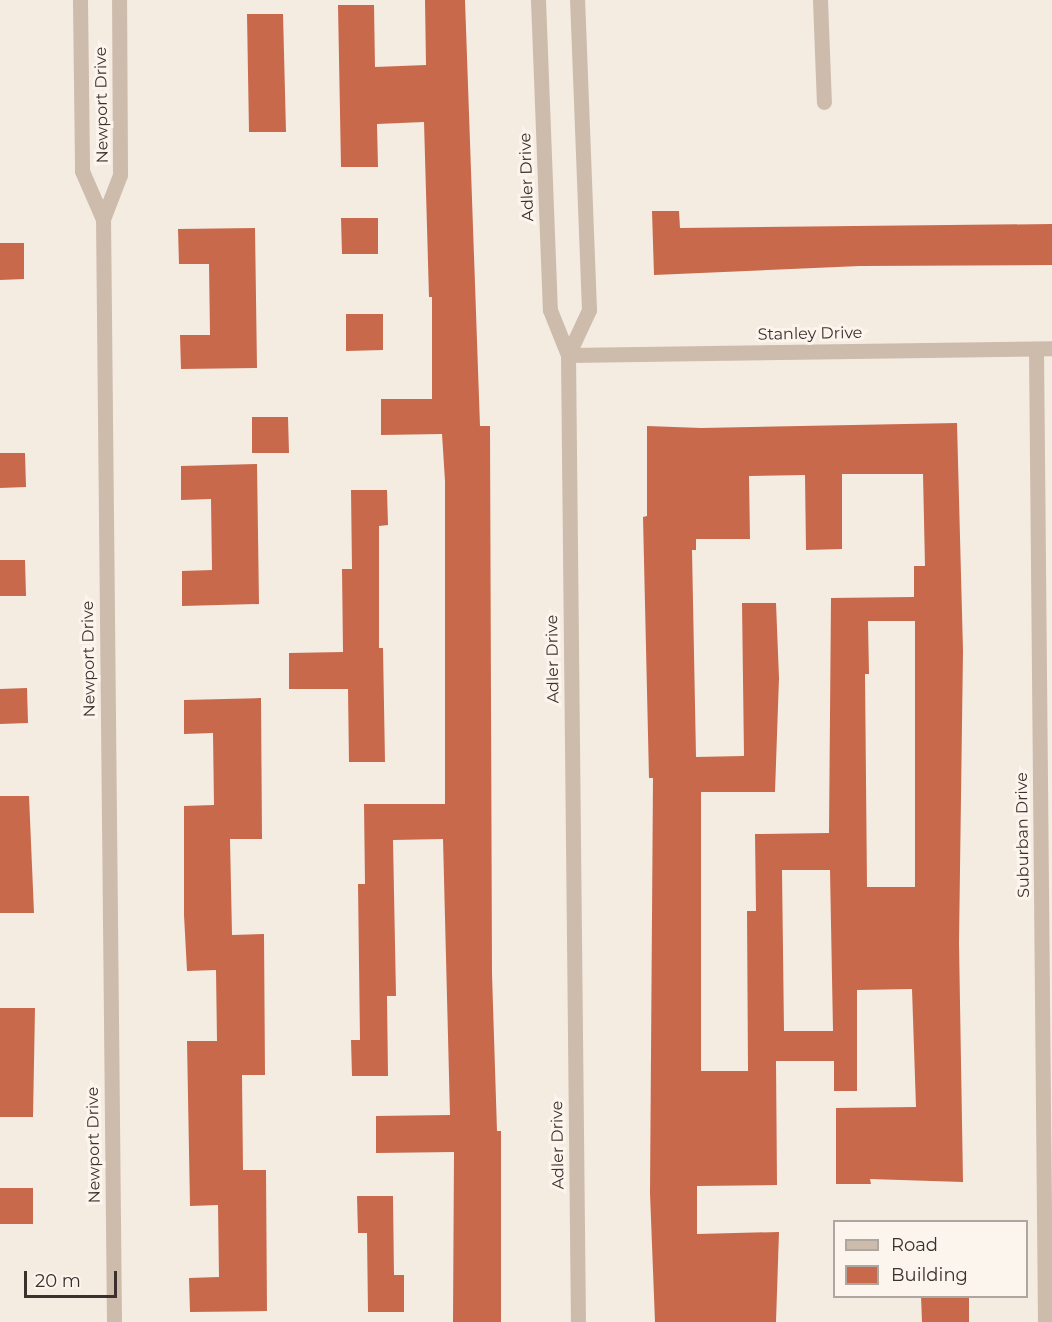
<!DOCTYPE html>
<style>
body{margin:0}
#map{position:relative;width:1052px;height:1322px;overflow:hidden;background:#f4ebe1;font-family:Montserrat,sans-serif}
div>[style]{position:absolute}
.building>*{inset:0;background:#c8694b}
.lane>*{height:15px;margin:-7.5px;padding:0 7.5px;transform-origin:7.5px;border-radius:7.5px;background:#cdbbac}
.street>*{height:15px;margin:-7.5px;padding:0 7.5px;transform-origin:7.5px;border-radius:7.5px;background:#cdbbac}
span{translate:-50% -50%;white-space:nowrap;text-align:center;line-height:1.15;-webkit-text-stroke:6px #fbf5ee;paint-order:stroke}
.street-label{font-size:16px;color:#3b302b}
.legend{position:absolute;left:833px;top:1220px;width:195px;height:78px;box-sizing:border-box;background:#fbf5ee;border:2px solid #aea6a0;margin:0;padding:8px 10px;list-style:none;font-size:18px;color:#3b302b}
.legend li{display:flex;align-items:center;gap:12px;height:30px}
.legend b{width:30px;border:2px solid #aea6a0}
.scale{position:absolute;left:24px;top:1271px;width:93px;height:27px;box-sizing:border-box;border:3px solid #3b302b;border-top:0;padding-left:8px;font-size:18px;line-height:21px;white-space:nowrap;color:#3b302b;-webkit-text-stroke:4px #fbf5ee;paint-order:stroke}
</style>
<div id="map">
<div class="building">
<i style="clip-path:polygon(425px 0,465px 0,480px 426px,490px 426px,492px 974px,497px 1131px,501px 1131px,501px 1322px,453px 1322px,454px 1152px,376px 1153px,376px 1116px,450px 1115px,443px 839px,393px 840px,396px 996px,387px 996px,388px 1076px,352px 1076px,351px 1040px,360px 1040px,358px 884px,365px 884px,364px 804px,445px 804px,445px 481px,442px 434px,381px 435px,381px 399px,432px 399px,432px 297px,429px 297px,424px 122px,377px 124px,378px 167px,341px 167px,338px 5px,374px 5px,375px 67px,426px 65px)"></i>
<i style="clip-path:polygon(247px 14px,283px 14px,286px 132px,249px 132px)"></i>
<i style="clip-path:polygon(652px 211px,679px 211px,680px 228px,1052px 224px,1052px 265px,860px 266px,654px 275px)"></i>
<i style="clip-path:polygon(341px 218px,378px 218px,378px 254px,342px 254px)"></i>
<i style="clip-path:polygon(255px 228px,257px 368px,181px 369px,180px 335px,210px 335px,209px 264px,179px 264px,178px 229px)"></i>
<i style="clip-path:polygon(0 243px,24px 243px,24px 279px,0 280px)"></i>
<i style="clip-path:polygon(346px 314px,383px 314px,383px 350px,346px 351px)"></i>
<i style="clip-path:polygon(252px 417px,288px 417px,289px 453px,252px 453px)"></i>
<i style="clip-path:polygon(evenodd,957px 423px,963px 651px,959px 943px,963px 1182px,870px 1179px,871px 1184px,836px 1184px,836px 1108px,916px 1107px,912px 989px,857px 990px,857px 1091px,834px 1091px,834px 1061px,776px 1061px,777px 1185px,697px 1186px,697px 1234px,779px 1232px,776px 1322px,655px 1322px,650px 1193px,653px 778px,649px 778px,643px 517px,647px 516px,647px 426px,701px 428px,957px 423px,842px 474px,923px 474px,925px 566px,914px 566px,914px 597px,831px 598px,829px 833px,755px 834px,756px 911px,747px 911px,748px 1071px,701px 1071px,701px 792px,775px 792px,779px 678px,776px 603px,742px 603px,744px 756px,696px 757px,692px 550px,696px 550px,696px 539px,750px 539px,749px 476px,805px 475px,806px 550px,842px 549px,842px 474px,957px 423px,868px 621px,915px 621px,915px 887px,867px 887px,865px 674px,869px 674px,868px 621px,957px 423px,782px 870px,830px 870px,833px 1031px,784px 1031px,782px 870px)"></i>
<i style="clip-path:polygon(0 453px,25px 453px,26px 487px,0 488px)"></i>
<i style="clip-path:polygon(257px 464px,259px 604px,182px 606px,182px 571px,212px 570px,211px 499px,181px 500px,181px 466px)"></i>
<i style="clip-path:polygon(351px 490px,387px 490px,388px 525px,379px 526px,379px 648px,383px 648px,385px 762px,349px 762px,348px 689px,289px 689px,289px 653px,343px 652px,342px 569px,352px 569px)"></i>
<i style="clip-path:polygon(0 560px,25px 560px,26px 596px,0 596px)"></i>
<i style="clip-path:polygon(27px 688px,28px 723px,0 724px,0 689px)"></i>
<i style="clip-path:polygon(261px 698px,262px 839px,230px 839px,232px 935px,264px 934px,265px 1075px,242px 1075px,243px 1170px,266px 1170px,267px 1311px,190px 1312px,189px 1278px,219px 1277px,218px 1205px,190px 1206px,187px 1041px,217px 1041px,216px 970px,187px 971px,184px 915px,184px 806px,214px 805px,213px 733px,184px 734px,184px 700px)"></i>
<i style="clip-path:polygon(0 796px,29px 796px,34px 913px,0 913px)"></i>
<i style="clip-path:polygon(0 1008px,35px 1008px,33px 1117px,0 1117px)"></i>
<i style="clip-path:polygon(0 1188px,33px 1188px,33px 1224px,0 1224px)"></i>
<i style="clip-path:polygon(357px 1196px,393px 1196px,394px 1275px,404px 1275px,404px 1312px,368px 1312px,367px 1233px,358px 1233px)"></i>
<i style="clip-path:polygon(921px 1296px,969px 1296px,969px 1322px,922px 1322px)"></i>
</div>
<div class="lane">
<i style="left:820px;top:0;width:102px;rotate:87.8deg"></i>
</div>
<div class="street">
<i style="left:80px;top:0;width:171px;rotate:89.3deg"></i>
<i style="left:82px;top:171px;width:52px;rotate:66.4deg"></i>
<i style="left:538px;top:0;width:310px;rotate:87.8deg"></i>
<i style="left:550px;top:310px;width:48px;rotate:68.2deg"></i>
<i style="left:568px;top:355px;width:967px;rotate:89.41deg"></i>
<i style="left:1036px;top:349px;width:973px;rotate:89.47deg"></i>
<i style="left:568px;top:355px;width:484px;rotate:-0.8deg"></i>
<i style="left:568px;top:355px;width:50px;rotate:-65deg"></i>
<i style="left:589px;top:310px;width:310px;rotate:-92.2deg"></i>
<i style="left:114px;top:1322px;width:1103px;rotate:-90.57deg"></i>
<i style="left:103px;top:219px;width:47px;rotate:-68.9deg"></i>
<i style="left:120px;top:175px;width:175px;rotate:-90.3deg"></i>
</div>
<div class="street-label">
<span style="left:102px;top:105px;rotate:-91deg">Newport Drive</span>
<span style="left:527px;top:177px;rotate:-92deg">Adler Drive</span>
<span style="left:810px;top:334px;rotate:-1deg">Stanley Drive</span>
<span style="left:89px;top:659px;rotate:-91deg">Newport Drive</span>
<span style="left:553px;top:659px;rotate:-91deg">Adler Drive</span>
<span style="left:1023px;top:835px;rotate:-91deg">Suburban Drive</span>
<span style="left:94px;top:1145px;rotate:-91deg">Newport Drive</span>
<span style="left:558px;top:1145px;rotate:-91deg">Adler Drive</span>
</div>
<ul class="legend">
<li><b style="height:8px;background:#cdbbac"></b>Road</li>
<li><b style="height:16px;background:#c8694b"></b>Building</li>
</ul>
<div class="scale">20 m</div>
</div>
